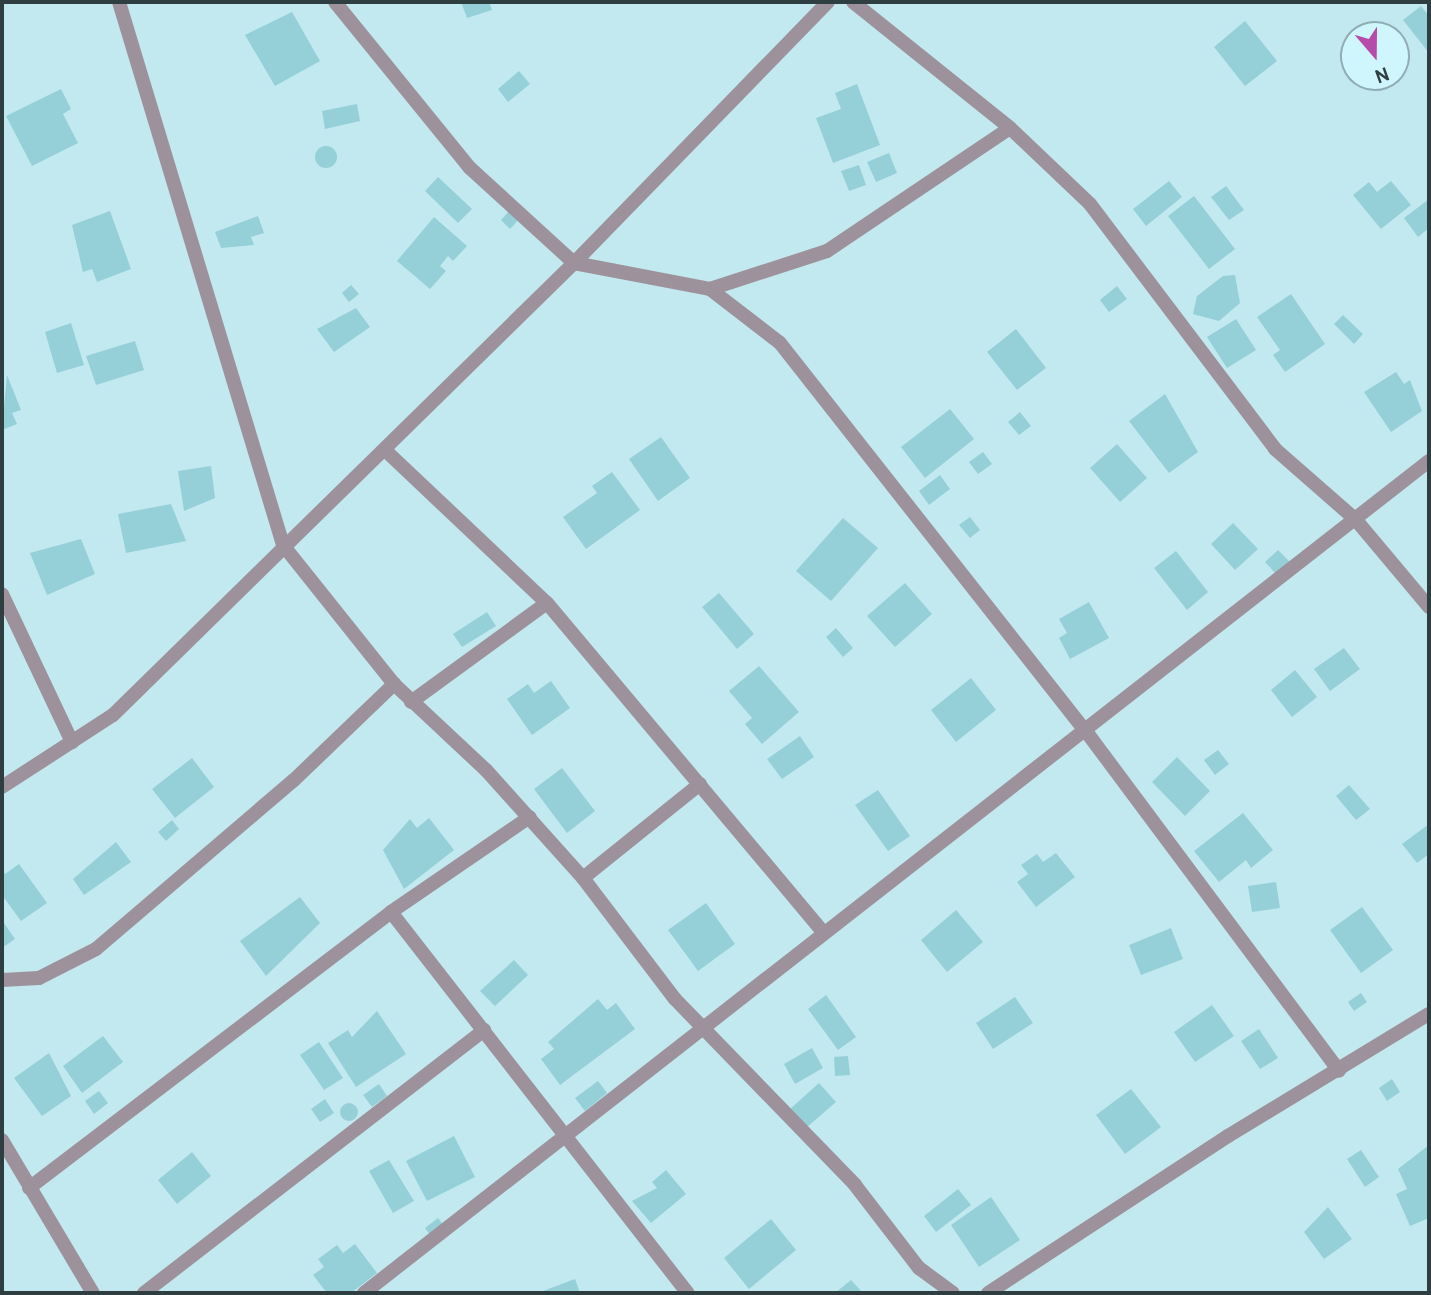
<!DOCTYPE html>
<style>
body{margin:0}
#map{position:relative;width:1431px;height:1295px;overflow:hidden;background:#c2e9ef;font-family:Overpass,sans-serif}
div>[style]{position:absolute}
.building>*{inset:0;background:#95d0d9}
.round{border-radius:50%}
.minor>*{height:14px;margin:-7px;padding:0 7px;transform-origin:7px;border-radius:7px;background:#9d929b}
.tertiary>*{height:14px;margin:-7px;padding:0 7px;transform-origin:7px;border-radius:7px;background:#9d929b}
span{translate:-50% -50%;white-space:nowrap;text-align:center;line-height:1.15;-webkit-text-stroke:6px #cff6fd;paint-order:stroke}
.frame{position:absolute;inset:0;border:4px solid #2f3f41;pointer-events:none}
.north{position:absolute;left:1340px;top:21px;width:70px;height:70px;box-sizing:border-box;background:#cff6fd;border:2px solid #8fadb2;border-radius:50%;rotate:160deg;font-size:19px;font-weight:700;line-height:28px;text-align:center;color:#2f3f41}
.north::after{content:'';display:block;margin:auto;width:24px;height:32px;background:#b74bab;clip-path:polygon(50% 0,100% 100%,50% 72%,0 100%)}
</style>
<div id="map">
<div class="building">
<i style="clip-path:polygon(461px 2px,489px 2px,492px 10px,467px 18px)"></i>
<i style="clip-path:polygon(1421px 6px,1429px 16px,1429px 53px,1403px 20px)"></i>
<i style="clip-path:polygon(292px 12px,320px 61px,275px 86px,245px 35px)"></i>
<i style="clip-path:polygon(1245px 21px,1277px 61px,1245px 86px,1214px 47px)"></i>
<i style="clip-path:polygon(519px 71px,530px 84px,508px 102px,498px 89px)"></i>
<i style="clip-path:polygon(857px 84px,880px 145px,833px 163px,816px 118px,841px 109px,835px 93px)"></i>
<i style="clip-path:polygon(61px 89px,71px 109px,63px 114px,78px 143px,32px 166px,6px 116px)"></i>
<i style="clip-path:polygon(357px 104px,360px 121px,325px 129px,322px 111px)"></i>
<i class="round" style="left:315px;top:146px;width:22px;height:22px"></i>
<i style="clip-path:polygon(889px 153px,897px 173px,876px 182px,867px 162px)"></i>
<i style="clip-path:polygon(859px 165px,866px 185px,849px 191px,841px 171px)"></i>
<i style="clip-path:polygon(438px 177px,472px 209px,458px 223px,425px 191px)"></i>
<i style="clip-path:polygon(1169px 181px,1182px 197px,1146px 226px,1133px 209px)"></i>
<i style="clip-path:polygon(1391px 181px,1411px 205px,1381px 229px,1353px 195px,1369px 182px,1377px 192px)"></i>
<i style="clip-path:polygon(1226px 186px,1244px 210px,1229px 220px,1211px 197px)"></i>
<i style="clip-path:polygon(1194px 196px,1235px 249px,1209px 269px,1168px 216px)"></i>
<i style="clip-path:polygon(1429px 199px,1429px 228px,1418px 237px,1404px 218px)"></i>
<i style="clip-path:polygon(511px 209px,520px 218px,510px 229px,501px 220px)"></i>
<i style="clip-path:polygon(110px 211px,131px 269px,97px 282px,92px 269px,83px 272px,72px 225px)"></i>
<i style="clip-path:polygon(258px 216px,264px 233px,251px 237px,254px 245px,221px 248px,215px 232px)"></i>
<i style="clip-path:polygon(434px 217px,467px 246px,453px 261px,448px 256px,440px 266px,446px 271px,430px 289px,397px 261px)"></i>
<i style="clip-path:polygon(1235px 275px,1240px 303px,1219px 321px,1193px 314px,1197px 296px,1223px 276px)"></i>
<i style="clip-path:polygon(351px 285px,359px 294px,349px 302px,342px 293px)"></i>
<i style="clip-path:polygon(1117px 286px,1127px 299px,1109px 312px,1100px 300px)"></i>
<i style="clip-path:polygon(1291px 294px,1325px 344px,1285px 372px,1273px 355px,1280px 350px,1257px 317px)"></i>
<i style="clip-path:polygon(356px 308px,370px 327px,334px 352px,317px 329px)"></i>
<i style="clip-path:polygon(1343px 315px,1363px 334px,1354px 344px,1334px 324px)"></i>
<i style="clip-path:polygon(1236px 319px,1256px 350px,1227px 368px,1207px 337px)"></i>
<i style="clip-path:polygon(71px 323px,84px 365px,57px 373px,45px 332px)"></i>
<i style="clip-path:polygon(1016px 329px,1046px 368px,1017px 390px,987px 352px)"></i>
<i style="clip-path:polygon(135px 341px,144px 370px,96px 385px,86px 356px)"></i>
<i style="clip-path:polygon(1396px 372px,1404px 384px,1410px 380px,1422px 411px,1391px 432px,1364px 392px)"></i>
<i style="clip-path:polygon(7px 375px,21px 410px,12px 413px,17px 424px,2px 430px)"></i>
<i style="clip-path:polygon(1165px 394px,1198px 452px,1169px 473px,1129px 421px)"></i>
<i style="clip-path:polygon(950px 409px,974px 439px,925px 478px,901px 447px)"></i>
<i style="clip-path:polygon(1020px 412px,1031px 426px,1019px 435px,1008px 422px)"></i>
<i style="clip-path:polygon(661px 437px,690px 478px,658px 501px,629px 459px)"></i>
<i style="clip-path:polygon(1117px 444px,1147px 478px,1120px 502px,1090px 468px)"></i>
<i style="clip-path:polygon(983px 452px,992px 464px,978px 474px,969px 462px)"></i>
<i style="clip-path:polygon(211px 466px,215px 498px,184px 511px,178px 471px)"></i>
<i style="clip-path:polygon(612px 472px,640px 510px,586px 549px,563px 517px,597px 493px,592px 486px)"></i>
<i style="clip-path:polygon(940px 475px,950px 489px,929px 505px,919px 491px)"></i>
<i style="clip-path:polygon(171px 504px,186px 541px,126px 553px,118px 514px)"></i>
<i style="clip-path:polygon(970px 517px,980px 530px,970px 538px,959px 525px)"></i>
<i style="clip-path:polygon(843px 518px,878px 548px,831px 601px,796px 571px)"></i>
<i style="clip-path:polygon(1233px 523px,1258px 549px,1235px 570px,1211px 544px)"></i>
<i style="clip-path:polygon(81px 539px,95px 574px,47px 595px,30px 553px)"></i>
<i style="clip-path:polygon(1278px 550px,1290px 562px,1277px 575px,1265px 562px)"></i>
<i style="clip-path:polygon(1176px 551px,1208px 592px,1187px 610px,1154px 568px)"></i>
<i style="clip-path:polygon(905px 583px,932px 614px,895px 647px,867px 616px)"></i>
<i style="clip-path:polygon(719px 593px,754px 634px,737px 649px,702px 607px)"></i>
<i style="clip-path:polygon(1089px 602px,1109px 638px,1070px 659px,1059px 638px,1067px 633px,1059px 619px)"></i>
<i style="clip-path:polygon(487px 612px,496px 626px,462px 647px,453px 634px)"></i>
<i style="clip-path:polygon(836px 628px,853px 648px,843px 657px,826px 637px)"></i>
<i style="clip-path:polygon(1344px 648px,1360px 669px,1330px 691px,1314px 669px)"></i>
<i style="clip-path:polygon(759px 666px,799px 712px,762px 744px,745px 724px,752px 718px,729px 691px)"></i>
<i style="clip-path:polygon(1295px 670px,1317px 697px,1292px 717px,1271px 690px)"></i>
<i style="clip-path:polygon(971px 678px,996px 710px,956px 742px,931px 710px)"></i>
<i style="clip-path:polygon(551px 681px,570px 708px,532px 735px,507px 699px,528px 684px,534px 693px)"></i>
<i style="clip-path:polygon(800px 736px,814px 757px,782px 779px,767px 759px)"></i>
<i style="clip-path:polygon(1218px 750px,1229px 764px,1215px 775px,1204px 760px)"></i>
<i style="clip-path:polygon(1177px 757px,1210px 791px,1185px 816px,1152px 782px)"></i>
<i style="clip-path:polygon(192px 758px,214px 787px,175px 818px,152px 789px)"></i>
<i style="clip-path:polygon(562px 768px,595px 811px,567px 833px,534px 789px)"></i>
<i style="clip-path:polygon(1349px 785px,1370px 809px,1356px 820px,1336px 796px)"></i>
<i style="clip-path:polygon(878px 790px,910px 836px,888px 851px,855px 805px)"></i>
<i style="clip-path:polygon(1243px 813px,1273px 850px,1251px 868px,1246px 860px,1219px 882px,1194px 851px)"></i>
<i style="clip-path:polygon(429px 818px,454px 850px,404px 889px,383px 850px,410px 819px,417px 828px)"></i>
<i style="clip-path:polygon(172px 820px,179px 829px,166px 841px,158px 832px)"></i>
<i style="clip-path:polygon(1429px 824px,1429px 854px,1417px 863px,1402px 844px)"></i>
<i style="clip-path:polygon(116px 842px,131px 862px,84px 895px,73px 879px)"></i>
<i style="clip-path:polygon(1056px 853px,1075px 877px,1036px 907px,1017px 882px,1028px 874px,1021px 865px,1037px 854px,1043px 862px)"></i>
<i style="clip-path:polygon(19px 864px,47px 903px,21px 921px,2px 895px,2px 869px,5px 874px)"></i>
<i style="clip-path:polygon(1276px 882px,1280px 908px,1252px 912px,1248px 886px)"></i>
<i style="clip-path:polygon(300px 897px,320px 923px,266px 976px,240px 941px)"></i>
<i style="clip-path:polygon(706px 903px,735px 944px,698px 971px,668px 930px)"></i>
<i style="clip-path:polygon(1362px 907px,1393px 950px,1361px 973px,1330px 930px)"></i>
<i style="clip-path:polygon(956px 910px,983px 942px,947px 972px,921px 940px)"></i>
<i style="clip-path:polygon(2px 920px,15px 939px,2px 948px)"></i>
<i style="clip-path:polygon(1171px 928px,1183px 959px,1141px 975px,1129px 945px)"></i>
<i style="clip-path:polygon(514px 960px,528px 975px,495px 1006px,480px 991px)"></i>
<i style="clip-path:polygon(1361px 993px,1367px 1002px,1354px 1011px,1348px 1002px)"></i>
<i style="clip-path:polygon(826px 995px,856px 1037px,838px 1050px,808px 1009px)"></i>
<i style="clip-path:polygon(1015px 997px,1033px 1023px,993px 1049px,976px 1023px)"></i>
<i style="clip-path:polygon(598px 999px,607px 1010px,616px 1003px,635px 1029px,560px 1085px,541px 1059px,554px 1049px,548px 1042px)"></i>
<i style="clip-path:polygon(1212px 1005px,1234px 1036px,1195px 1062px,1174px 1032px)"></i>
<i style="clip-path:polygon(377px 1011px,406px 1054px,356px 1087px,328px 1043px,348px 1030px,352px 1037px)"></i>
<i style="clip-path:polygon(1259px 1029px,1278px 1058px,1260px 1069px,1241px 1041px)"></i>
<i style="clip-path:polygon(103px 1036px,123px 1062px,82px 1093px,63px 1066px)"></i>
<i style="clip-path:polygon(319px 1042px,343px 1078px,324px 1090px,300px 1055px)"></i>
<i style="clip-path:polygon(812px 1048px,823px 1068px,795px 1084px,784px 1064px)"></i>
<i style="clip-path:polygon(49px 1053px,71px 1096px,42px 1116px,14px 1078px)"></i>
<i style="clip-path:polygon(848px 1056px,850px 1075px,835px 1076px,834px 1057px)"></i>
<i style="clip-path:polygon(1392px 1079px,1400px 1092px,1387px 1101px,1379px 1088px)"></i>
<i style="clip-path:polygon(598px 1081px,607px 1093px,585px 1111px,575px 1098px)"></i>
<i style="clip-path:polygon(819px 1083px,836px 1102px,806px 1128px,789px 1110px)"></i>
<i style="clip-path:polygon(379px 1084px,387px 1096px,372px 1107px,363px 1095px)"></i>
<i style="clip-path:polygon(1131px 1089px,1161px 1127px,1125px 1154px,1096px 1115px)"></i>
<i style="clip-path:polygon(99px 1091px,108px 1103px,94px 1114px,85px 1101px)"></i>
<i style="clip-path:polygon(325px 1099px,334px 1113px,320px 1122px,311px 1109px)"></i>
<i class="round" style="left:340px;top:1103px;width:18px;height:18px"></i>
<i style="clip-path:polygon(454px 1136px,475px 1177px,427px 1201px,406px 1161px)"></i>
<i style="clip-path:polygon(1429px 1145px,1429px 1218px,1410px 1226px,1396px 1194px,1407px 1189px,1398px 1169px)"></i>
<i style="clip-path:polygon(1361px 1150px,1379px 1177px,1365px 1187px,1347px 1159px)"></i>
<i style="clip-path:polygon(192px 1152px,211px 1176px,177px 1204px,158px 1180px)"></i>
<i style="clip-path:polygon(389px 1160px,414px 1201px,393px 1213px,369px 1171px)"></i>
<i style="clip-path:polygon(666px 1170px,686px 1194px,651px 1223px,632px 1201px,657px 1188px,652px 1182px)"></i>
<i style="clip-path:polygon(958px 1189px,971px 1205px,936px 1232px,924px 1216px)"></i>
<i style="clip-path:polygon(991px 1197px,1020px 1240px,979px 1267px,951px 1225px)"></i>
<i style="clip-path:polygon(1328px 1207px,1352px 1239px,1324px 1259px,1304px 1232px)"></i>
<i style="clip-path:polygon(438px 1218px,446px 1229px,433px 1239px,425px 1228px)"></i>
<i style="clip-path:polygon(771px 1219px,796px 1250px,749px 1289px,724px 1258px)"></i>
<i style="clip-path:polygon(355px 1244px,377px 1273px,351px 1293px,327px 1293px,313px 1275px,324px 1267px,318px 1259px,337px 1245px,343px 1253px)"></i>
<i style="clip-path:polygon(575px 1279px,580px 1293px,543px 1293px,543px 1291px)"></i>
<i style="clip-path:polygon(851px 1280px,863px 1293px,835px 1293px)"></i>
</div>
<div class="minor">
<i style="left:119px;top:2px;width:567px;rotate:73.19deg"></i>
<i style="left:283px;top:545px;width:178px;rotate:51.4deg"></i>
<i style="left:394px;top:684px;width:126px;rotate:43.1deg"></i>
<i style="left:486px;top:770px;width:145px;rotate:48.1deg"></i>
<i style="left:583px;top:878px;width:152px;rotate:52.8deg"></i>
<i style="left:675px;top:999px;width:259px;rotate:45.9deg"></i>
<i style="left:855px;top:1185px;width:105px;rotate:52.4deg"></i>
<i style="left:919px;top:1268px;width:42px;rotate:36.3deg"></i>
<i style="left:335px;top:2px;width:214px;rotate:50.9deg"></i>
<i style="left:470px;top:168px;width:141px;rotate:42.4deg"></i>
<i style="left:574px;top:263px;width:138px;rotate:10.8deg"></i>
<i style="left:710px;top:289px;width:88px;rotate:37.6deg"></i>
<i style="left:780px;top:343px;width:498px;rotate:51.8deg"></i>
<i style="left:1088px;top:734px;width:420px;rotate:53.3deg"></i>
<i style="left:853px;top:2px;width:201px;rotate:38.7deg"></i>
<i style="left:1010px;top:128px;width:110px;rotate:43.5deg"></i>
<i style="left:1090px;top:204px;width:307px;rotate:52.9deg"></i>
<i style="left:1275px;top:449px;width:108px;rotate:41.2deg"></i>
<i style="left:1356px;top:520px;width:114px;rotate:50deg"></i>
<i style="left:710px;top:289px;width:123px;rotate:-18deg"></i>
<i style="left:827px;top:251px;width:220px;rotate:-33.9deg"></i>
<i style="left:385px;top:450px;width:223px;rotate:43.4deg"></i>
<i style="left:547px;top:603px;width:429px;rotate:50deg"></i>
<i style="left:2px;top:594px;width:164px;rotate:64.7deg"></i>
<i style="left:411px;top:702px;width:168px;rotate:-36.1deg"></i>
<i style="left:583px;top:878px;width:150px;rotate:-38.8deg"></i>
<i style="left:391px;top:912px;width:483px;rotate:52.1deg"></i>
<i style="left:2px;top:980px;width:37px;rotate:-3deg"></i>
<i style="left:39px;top:978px;width:64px;rotate:-27deg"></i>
<i style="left:96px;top:949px;width:260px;rotate:-40.5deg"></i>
<i style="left:294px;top:780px;width:139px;rotate:-43.8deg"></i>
<i style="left:2px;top:1140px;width:178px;rotate:59.3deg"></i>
<i style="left:29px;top:1188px;width:455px;rotate:-37.3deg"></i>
<i style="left:391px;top:912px;width:168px;rotate:-34.4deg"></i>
<i style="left:144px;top:1293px;width:430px;rotate:-37.7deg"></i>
<i style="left:364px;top:1293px;width:1351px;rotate:-38deg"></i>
<i style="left:988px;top:1293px;width:287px;rotate:-33.2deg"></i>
<i style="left:1228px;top:1136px;width:235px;rotate:-31.3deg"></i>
</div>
<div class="tertiary">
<i style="left:2px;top:787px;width:132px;rotate:-33deg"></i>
<i style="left:113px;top:715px;width:646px;rotate:-44.44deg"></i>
<i style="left:574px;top:263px;width:364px;rotate:-45.8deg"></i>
</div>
<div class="frame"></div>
<div class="north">N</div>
</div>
